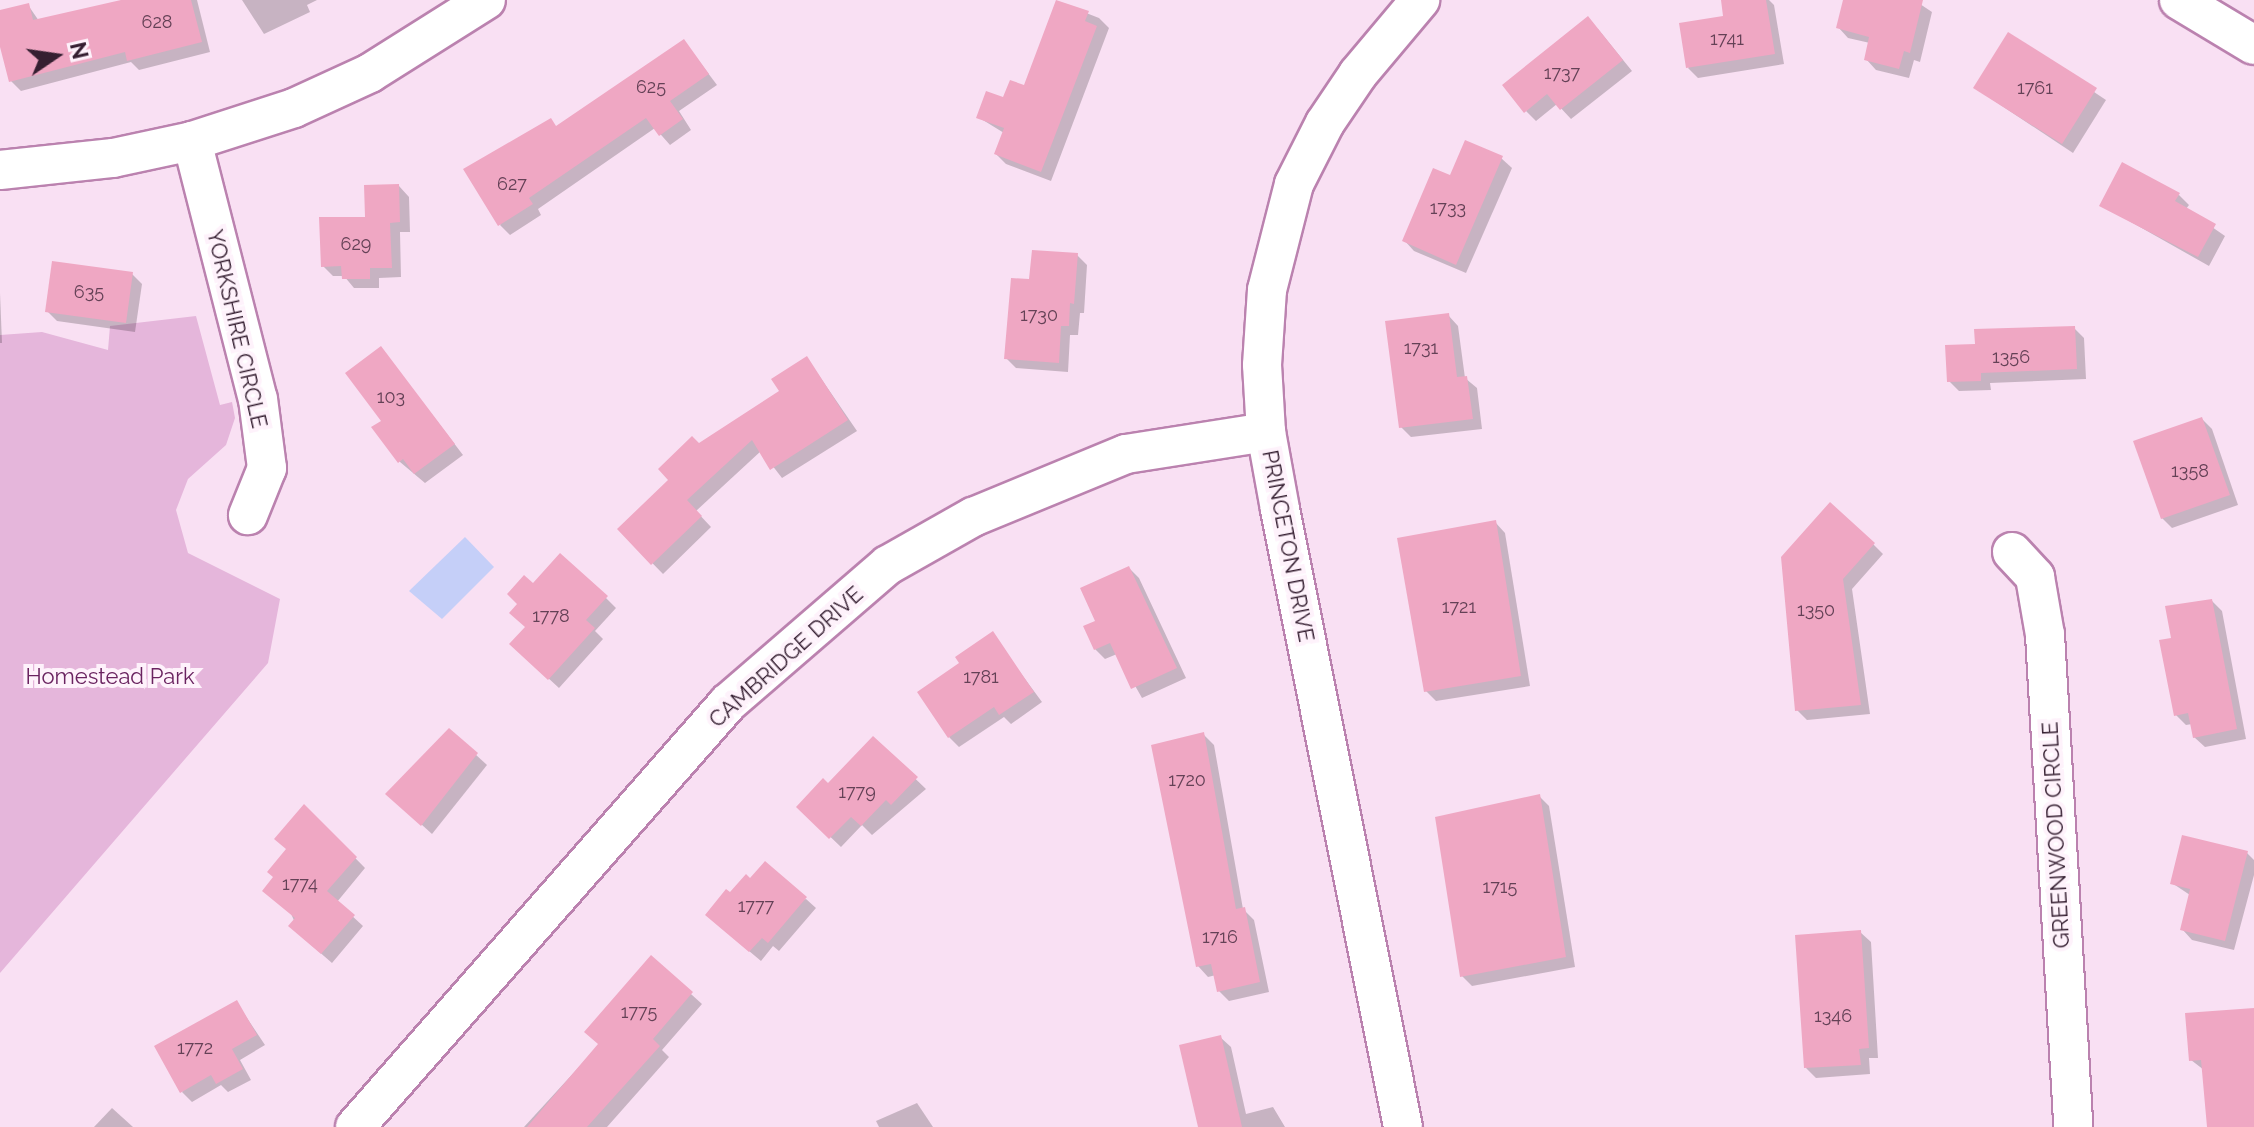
<!DOCTYPE html>
<style>
body{margin:0}
#map{position:relative;width:2254px;height:1127px;overflow:hidden;background:#f9e0f3;font-family:Raleway,sans-serif}
div>[style]{position:absolute}
.green>*{inset:0;background:#e5b6db}
.water>*{inset:0;background:#c5cff8}
.shadow>*{inset:0;background:#0003}
.building>*{inset:0;background:#efa7c3}
.roads{filter:drop-shadow(2px 0 #bb82af) drop-shadow(-2px 0 #bb82af) drop-shadow(0 2px #bb82af) drop-shadow(0 -2px #bb82af)}
.street>*{height:38px;margin:-19px;padding:0 19px;transform-origin:19px;border-radius:19px;background:#fff}
span{translate:-50% -50%;white-space:nowrap;text-align:center;line-height:1.15;-webkit-text-stroke:8px #fef2fb;paint-order:stroke}
.number-label{font-size:18px;color:#644156}
.number-label span{-webkit-text-stroke-width:0}
.street-label{font-size:22px;color:#351f31}
.park-label{font-size:22px;color:#6a2360}
.north{position:absolute;left:16px;top:16px;width:80px;height:80px;-webkit-text-stroke:6px #fef2fb;paint-order:stroke;rotate:77deg;font-size:22px;font-weight:700;line-height:32px;text-align:center;color:#351f31}
.north::after{content:'';display:block;margin:auto;width:28px;height:36px;background:#351f31;clip-path:polygon(50% 0,100% 100%,50% 72%,0 100%)}
</style>
<div id="map">
<div class="green">
<i style="clip-path:polygon(196px 316px,220px 405px,232px 402px,235px 418px,226px 445px,188px 479px,176px 510px,188px 553px,280px 599px,268px 663px,0 973px,0 335px,42px 332px,108px 350px,110px 326px)"></i>
</div>
<div class="water">
<i style="clip-path:polygon(465px 537px,494px 567px,442px 619px,409px 591px)"></i>
</div>
<div class="shadow">
<i style="clip-path:polygon(124px 0,197px 0,210px 52px,139px 70px,131px 62px,21px 91px,11px 81px,0 39px,0 12px,28px 5px,39px 21px)"></i>
<i style="clip-path:polygon(242px 0,317px 0,307px 5px,310px 12px,264px 34px)"></i>
<i style="clip-path:polygon(1732px 0,1769px 0,1774px 5px,1784px 64px,1698px 78px,1688px 68px,1726px 18px)"></i>
<i style="clip-path:polygon(1845px 0,1914px 0,1932px 12px,1920px 62px,1914px 60px,1909px 78px,1876px 70px,1866px 59px,1870px 43px,1848px 38px,1838px 27px)"></i>
<i style="clip-path:polygon(1058px 2px,1099px 18px,1109px 28px,1051px 181px,1006px 164px,996px 154px,1004px 133px,978px 117px,1025px 87px)"></i>
<i style="clip-path:polygon(1598px 29px,1632px 71px,1571px 119px,1557px 104px,1536px 121px,1526px 111px)"></i>
<i style="clip-path:polygon(2009px 35px,2106px 100px,2073px 153px,1975px 88px)"></i>
<i style="clip-path:polygon(684px 41px,717px 85px,679px 111px,691px 130px,670px 145px,655px 128px,538px 209px,541px 215px,510px 235px,500px 225px,557px 128px)"></i>
<i style="clip-path:polygon(1501px 158px,1512px 168px,1466px 273px,1414px 251px,1404px 240px,1451px 178px)"></i>
<i style="clip-path:polygon(399px 186px,409px 197px,410px 232px,400px 232px,401px 277px,379px 278px,379px 288px,354px 288px,344px 276px,333px 276px,323px 266px)"></i>
<i style="clip-path:polygon(2179px 195px,2189px 205px,2186px 209px,2225px 236px,2209px 266px,2101px 205px)"></i>
<i style="clip-path:polygon(1077px 255px,1087px 265px,1084px 313px,1080px 313px,1078px 335px,1070px 335px,1068px 372px,1016px 368px,1006px 358px,1031px 281px)"></i>
<i style="clip-path:polygon(132px 274px,142px 284px,135px 332px,57px 321px,47px 311px)"></i>
<i style="clip-path:polygon(0 293px,2px 343px,0 343px)"></i>
<i style="clip-path:polygon(1448px 315px,1458px 326px,1465px 378px,1477px 388px,1482px 429px,1411px 437px,1401px 427px)"></i>
<i style="clip-path:polygon(2074px 328px,2084px 338px,2086px 379px,1990px 383px,1991px 390px,1959px 391px,1949px 381px,1977px 346px)"></i>
<i style="clip-path:polygon(381px 348px,463px 455px,425px 483px,400px 462px,374px 428px,383px 421px)"></i>
<i style="clip-path:polygon(807px 358px,857px 431px,782px 478px,761px 451px,696px 511px,711px 527px,663px 574px,619px 529px,670px 480px,782px 392px)"></i>
<i style="clip-path:polygon(2202px 419px,2212px 429px,2238px 505px,2172px 528px,2162px 518px)"></i>
<i style="clip-path:polygon(1495px 522px,1505px 533px,1530px 686px,1436px 701px,1426px 691px)"></i>
<i style="clip-path:polygon(1873px 544px,1883px 554px,1852px 589px,1870px 714px,1807px 720px,1797px 710px,1783px 558px)"></i>
<i style="clip-path:polygon(1129px 568px,1139px 578px,1186px 678px,1142px 698px,1117px 654px,1105px 659px,1095px 649px,1097px 622px)"></i>
<i style="clip-path:polygon(533px 586px,606px 598px,616px 608px,595px 631px,603px 639px,559px 688px,522px 654px)"></i>
<i style="clip-path:polygon(2212px 601px,2222px 611px,2246px 739px,2205px 747px,2194px 737px,2192px 724px,2186px 725px,2176px 715px)"></i>
<i style="clip-path:polygon(992px 634px,1042px 702px,1011px 724px,1004px 717px,959px 747px,949px 737px,962px 664px)"></i>
<i style="clip-path:polygon(450px 731px,487px 765px,432px 834px,388px 794px)"></i>
<i style="clip-path:polygon(1204px 735px,1214px 745px,1243px 909px,1254px 920px,1269px 992px,1229px 1001px,1219px 991px,1216px 975px,1208px 977px,1198px 966px)"></i>
<i style="clip-path:polygon(873px 738px,926px 789px,872px 835px,862px 825px,841px 847px,799px 807px,828px 786px)"></i>
<i style="clip-path:polygon(1539px 796px,1549px 806px,1575px 967px,1472px 986px,1462px 976px)"></i>
<i style="clip-path:polygon(304px 806px,365px 868px,337px 902px,363px 926px,332px 963px,301px 936px,275px 878px)"></i>
<i style="clip-path:polygon(2247px 853px,2254px 860px,2254px 875px,2234px 950px,2192px 940px,2182px 929px,2190px 895px,2172px 883px)"></i>
<i style="clip-path:polygon(806px 899px,816px 908px,779px 951px,773px 946px,761px 961px,718px 925px)"></i>
<i style="clip-path:polygon(1860px 932px,1871px 942px,1878px 1058px,1869px 1058px,1870px 1074px,1816px 1078px,1806px 1068px)"></i>
<i style="clip-path:polygon(651px 958px,702px 1004px,662px 1050px,669px 1057px,607px 1127px,524px 1127px,600px 1044px)"></i>
<i style="clip-path:polygon(237px 1003px,265px 1045px,240px 1060px,251px 1080px,228px 1092px,221px 1085px,192px 1102px,182px 1092px)"></i>
<i style="clip-path:polygon(2254px 1010px,2254px 1127px,2209px 1127px,2204px 1070px,2191px 1060px)"></i>
<i style="clip-path:polygon(1220px 1037px,1231px 1047px,1246px 1114px,1273px 1107px,1285px 1127px,1200px 1127px)"></i>
<i style="clip-path:polygon(917px 1103px,933px 1127px,879px 1127px,876px 1121px)"></i>
<i style="clip-path:polygon(112px 1108px,133px 1127px,94px 1127px)"></i>
</div>
<div class="building">
<i style="clip-path:polygon(121px 0,191px 0,202px 42px,127px 61px,125px 52px,9px 82px,0 47px,0 10px,29px 3px,33px 20px)"></i>
<i style="clip-path:polygon(1056px 0,1089px 11px,1085px 21px,1097px 26px,1041px 172px,994px 154px,1004px 128px,976px 118px,986px 91px,1003px 97px,1010px 80px,1024px 85px)"></i>
<i style="clip-path:polygon(1721px 0,1766px 0,1775px 54px,1686px 68px,1679px 23px,1723px 16px)"></i>
<i style="clip-path:polygon(1843px 0,1923px 0,1910px 53px,1904px 51px,1899px 69px,1864px 60px,1869px 37px,1836px 28px)"></i>
<i style="clip-path:polygon(1588px 16px,1623px 60px,1560px 110px,1547px 94px,1524px 113px,1502px 85px)"></i>
<i style="clip-path:polygon(2008px 32px,2097px 88px,2062px 144px,1973px 88px)"></i>
<i style="clip-path:polygon(684px 39px,709px 74px,670px 101px,683px 119px,659px 136px,646px 118px,529px 198px,533px 204px,498px 226px,463px 169px,551px 118px,556px 126px)"></i>
<i style="clip-path:polygon(1465px 140px,1503px 156px,1456px 265px,1402px 241px,1433px 168px,1450px 175px)"></i>
<i style="clip-path:polygon(2122px 162px,2180px 193px,2175px 201px,2216px 224px,2198px 257px,2099px 206px)"></i>
<i style="clip-path:polygon(399px 184px,400px 222px,390px 223px,392px 268px,370px 268px,370px 279px,342px 279px,341px 266px,321px 267px,319px 217px,365px 217px,364px 185px)"></i>
<i style="clip-path:polygon(1032px 250px,1078px 253px,1074px 304px,1070px 303px,1069px 326px,1061px 326px,1059px 363px,1004px 359px,1011px 278px,1029px 279px)"></i>
<i style="clip-path:polygon(52px 261px,133px 272px,126px 323px,45px 312px)"></i>
<i style="clip-path:polygon(1449px 313px,1457px 377px,1467px 376px,1473px 419px,1399px 428px,1385px 321px)"></i>
<i style="clip-path:polygon(2075px 326px,2077px 369px,1981px 373px,1981px 381px,1947px 382px,1945px 345px,1975px 344px,1974px 329px)"></i>
<i style="clip-path:polygon(381px 346px,455px 444px,414px 474px,403px 459px,398px 463px,371px 427px,381px 421px,345px 373px)"></i>
<i style="clip-path:polygon(807px 356px,848px 420px,770px 470px,752px 440px,687px 500px,702px 516px,651px 565px,617px 529px,668px 480px,658px 469px,692px 436px,699px 443px,779px 391px,771px 379px)"></i>
<i style="clip-path:polygon(2202px 417px,2230px 495px,2161px 519px,2133px 441px)"></i>
<i style="clip-path:polygon(1830px 502px,1875px 543px,1843px 579px,1861px 705px,1795px 711px,1781px 557px)"></i>
<i style="clip-path:polygon(1496px 520px,1521px 676px,1424px 692px,1397px 538px)"></i>
<i style="clip-path:polygon(560px 553px,608px 596px,586px 620px,595px 628px,548px 680px,509px 644px,525px 627px,509px 613px,517px 604px,507px 594px,524px 575px,533px 583px)"></i>
<i style="clip-path:polygon(1129px 566px,1177px 668px,1131px 689px,1110px 643px,1094px 650px,1083px 626px,1095px 621px,1080px 588px)"></i>
<i style="clip-path:polygon(2212px 599px,2237px 729px,2193px 738px,2188px 713px,2174px 716px,2159px 640px,2171px 638px,2165px 606px)"></i>
<i style="clip-path:polygon(993px 631px,1034px 692px,999px 715px,994px 707px,948px 738px,917px 692px,959px 663px,955px 657px)"></i>
<i style="clip-path:polygon(449px 728px,478px 753px,421px 826px,385px 794px)"></i>
<i style="clip-path:polygon(1204px 732px,1236px 909px,1245px 907px,1260px 982px,1217px 992px,1211px 964px,1196px 967px,1151px 745px)"></i>
<i style="clip-path:polygon(873px 736px,918px 777px,891px 805px,886px 800px,861px 826px,851px 817px,829px 839px,796px 807px,823px 778px,828px 783px)"></i>
<i style="clip-path:polygon(1540px 794px,1566px 957px,1460px 977px,1435px 817px)"></i>
<i style="clip-path:polygon(304px 804px,357px 857px,327px 891px,355px 915px,321px 954px,288px 926px,295px 918px,262px 891px,273px 877px,267px 872px,286px 849px,274px 839px)"></i>
<i style="clip-path:polygon(2182px 835px,2248px 851px,2225px 941px,2180px 930px,2190px 889px,2170px 884px)"></i>
<i style="clip-path:polygon(765px 861px,807px 897px,768px 943px,762px 938px,749px 952px,705px 915px,726px 889px,730px 892px,746px 874px,750px 878px)"></i>
<i style="clip-path:polygon(1861px 930px,1869px 1048px,1859px 1049px,1861px 1065px,1804px 1068px,1795px 935px)"></i>
<i style="clip-path:polygon(651px 955px,693px 992px,653px 1039px,660px 1046px,587px 1127px,527px 1127px,598px 1044px,584px 1032px)"></i>
<i style="clip-path:polygon(237px 1000px,257px 1035px,232px 1049px,243px 1069px,216px 1084px,211px 1075px,180px 1093px,154px 1046px)"></i>
<i style="clip-path:polygon(2254px 1008px,2254px 1127px,2207px 1127px,2201px 1060px,2189px 1061px,2185px 1013px)"></i>
<i style="clip-path:polygon(1221px 1035px,1242px 1127px,1198px 1127px,1179px 1045px)"></i>
</div>
<div class="roads">
<div class="street">
<i style="left:2179px;top:0;width:87px;rotate:31deg"></i>
<i style="left:192px;top:141px;width:266px;rotate:75.7deg"></i>
<i style="left:258px;top:399px;width:70px;rotate:82.6deg"></i>
<i style="left:267px;top:468px;width:51px;rotate:112deg"></i>
<i style="left:0;top:170px;width:114px;rotate:-6.1deg"></i>
<i style="left:113px;top:158px;width:81px;rotate:-12.1deg"></i>
<i style="left:192px;top:141px;width:107px;rotate:-17.9deg"></i>
<i style="left:294px;top:108px;width:84px;rotate:-24.7deg"></i>
<i style="left:370px;top:73px;width:137px;rotate:-32.2deg"></i>
<i style="left:2012px;top:552px;width:34px;rotate:47deg"></i>
<i style="left:2035px;top:577px;width:59px;rotate:80.2deg"></i>
<i style="left:2045px;top:635px;width:493px;rotate:86.7deg"></i>
<i style="left:355px;top:1127px;width:565px;rotate:-48.66deg"></i>
<i style="left:728px;top:703px;width:211px;rotate:-40.8deg"></i>
<i style="left:888px;top:565px;width:98px;rotate:-29.5deg"></i>
<i style="left:973px;top:517px;width:165px;rotate:-22.4deg"></i>
<i style="left:1126px;top:454px;width:142px;rotate:-8.9deg"></i>
<i style="left:1403px;top:1127px;width:630px;rotate:-101.26deg"></i>
<i style="left:1280px;top:509px;width:78px;rotate:-100.3deg"></i>
<i style="left:1266px;top:432px;width:67px;rotate:-93.4deg"></i>
<i style="left:1262px;top:365px;width:75px;rotate:-86.2deg"></i>
<i style="left:1267px;top:290px;width:109px;rotate:-75.7deg"></i>
<i style="left:1294px;top:184px;width:68px;rotate:-63.1deg"></i>
<i style="left:1325px;top:123px;width:59px;rotate:-56deg"></i>
<i style="left:1358px;top:74px;width:97px;rotate:-50deg"></i>
</div>
</div>
<div class="number-label">
<span style="left:157px;top:22px">628</span>
<span style="left:1727px;top:39px">1741</span>
<span style="left:1562px;top:73px">1737</span>
<span style="left:651px;top:87px">625</span>
<span style="left:2035px;top:88px">1761</span>
<span style="left:512px;top:184px">627</span>
<span style="left:1448px;top:208px">1733</span>
<span style="left:356px;top:244px">629</span>
<span style="left:89px;top:292px">635</span>
<span style="left:1039px;top:315px">1730</span>
<span style="left:1421px;top:348px">1731</span>
<span style="left:2011px;top:357px">1356</span>
<span style="left:391px;top:397px">103</span>
<span style="left:2190px;top:471px">1358</span>
<span style="left:1459px;top:607px">1721</span>
<span style="left:1816px;top:610px">1350</span>
<span style="left:551px;top:616px">1778</span>
<span style="left:981px;top:677px">1781</span>
<span style="left:1187px;top:780px">1720</span>
<span style="left:857px;top:792px">1779</span>
<span style="left:300px;top:884px">1774</span>
<span style="left:1500px;top:887px">1715</span>
<span style="left:756px;top:906px">1777</span>
<span style="left:1220px;top:937px">1716</span>
<span style="left:639px;top:1012px">1775</span>
<span style="left:1833px;top:1016px">1346</span>
<span style="left:195px;top:1048px">1772</span>
</div>
<div class="street-label">
<span style="left:237px;top:329px;rotate:77deg">YORKSHIRE CIRCLE</span>
<span style="left:1288px;top:546px;rotate:79deg">PRINCETON DRIVE</span>
<span style="left:786px;top:657px;rotate:-42deg">CAMBRIDGE DRIVE</span>
<span style="left:2056px;top:835px;rotate:-93deg">GREENWOOD CIRCLE</span>
</div>
<div class="park-label">
<span style="left:110px;top:677px">Homestead Park</span>
</div>
<div class="north">N</div>
</div>
